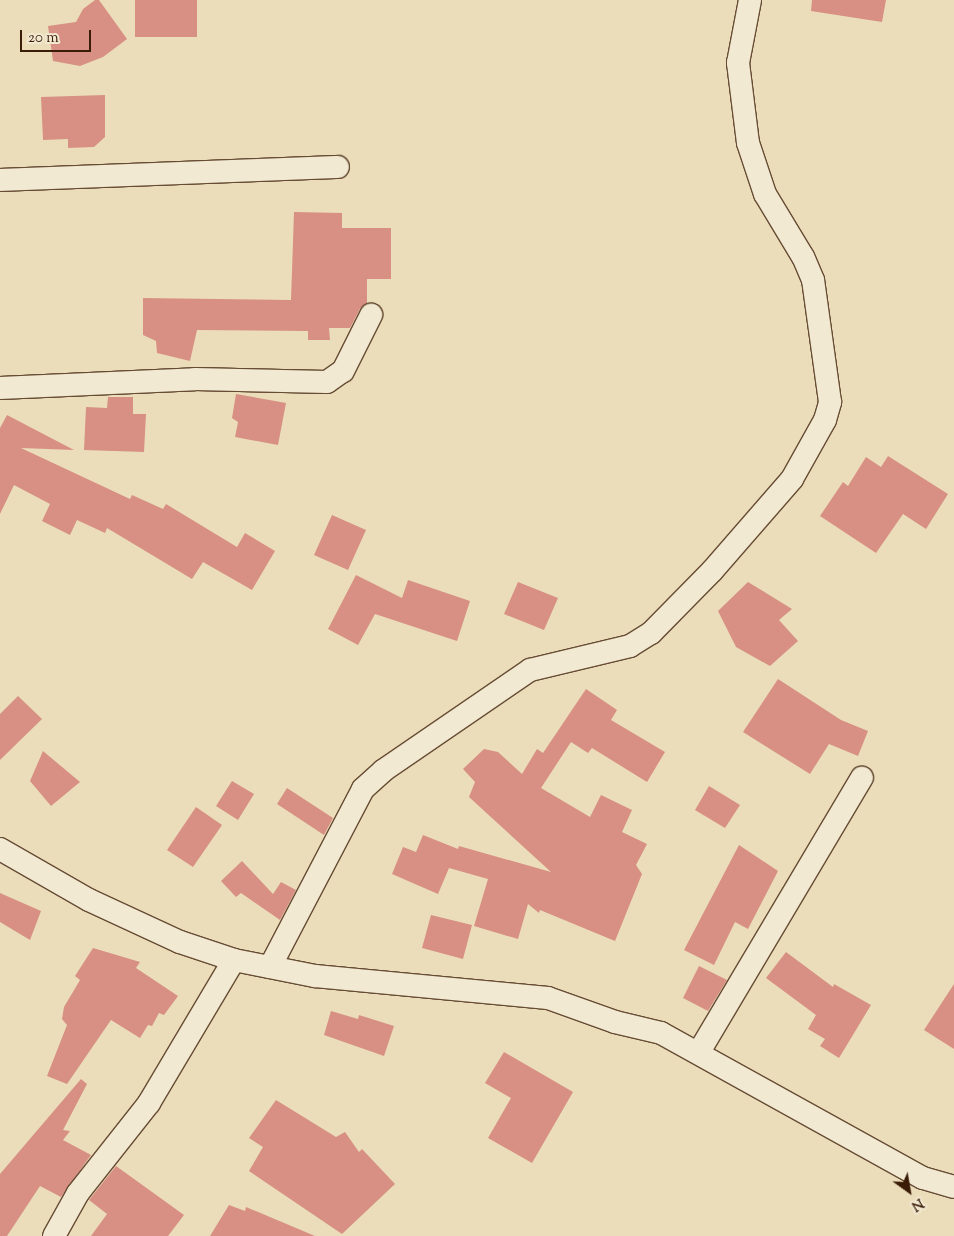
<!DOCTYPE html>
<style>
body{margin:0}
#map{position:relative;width:954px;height:1236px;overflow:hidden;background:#ebddba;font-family:"Sorts Mill Goudy",serif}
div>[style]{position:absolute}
.building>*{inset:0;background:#d79083}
.roads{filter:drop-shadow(1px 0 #674c34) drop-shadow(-1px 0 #674c34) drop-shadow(0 1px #674c34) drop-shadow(0 -1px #674c34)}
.minor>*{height:22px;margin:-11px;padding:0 11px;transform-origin:11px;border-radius:11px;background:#f2e9d2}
span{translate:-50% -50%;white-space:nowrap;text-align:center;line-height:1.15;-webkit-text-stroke:4px #f2e9d2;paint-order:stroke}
.north{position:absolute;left:884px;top:1166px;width:50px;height:50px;-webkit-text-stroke:4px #f2e9d2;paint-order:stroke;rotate:148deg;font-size:14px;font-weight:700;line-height:20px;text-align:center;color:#3b1c07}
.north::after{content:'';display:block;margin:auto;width:18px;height:22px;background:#3b1c07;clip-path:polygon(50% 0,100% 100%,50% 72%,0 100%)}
.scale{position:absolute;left:20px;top:30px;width:71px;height:22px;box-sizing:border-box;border:2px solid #3b1c07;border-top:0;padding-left:6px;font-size:15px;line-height:18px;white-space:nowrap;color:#3b1c07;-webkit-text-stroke:4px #f2e9d2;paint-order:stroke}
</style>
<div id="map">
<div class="building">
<i style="clip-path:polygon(95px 0,99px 0,127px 39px,103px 57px,80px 66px,53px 61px,48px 26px,76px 22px,83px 9px)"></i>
<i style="clip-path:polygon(135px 0,197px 0,197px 37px,135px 37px)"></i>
<i style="clip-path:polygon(812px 0,886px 0,882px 22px,811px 11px)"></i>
<i style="clip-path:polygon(105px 95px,105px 137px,94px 147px,68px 148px,68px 139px,43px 140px,41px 97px)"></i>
<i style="clip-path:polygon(294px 212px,342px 213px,342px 228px,391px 228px,391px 279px,367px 279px,367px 303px,360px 309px,350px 328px,329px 328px,330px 340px,308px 340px,308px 331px,197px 330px,190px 361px,157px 353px,156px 341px,143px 335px,143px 298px,291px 300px)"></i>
<i style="clip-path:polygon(236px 394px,286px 403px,278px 445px,235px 437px,238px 422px,232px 418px)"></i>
<i style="clip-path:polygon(108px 397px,133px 397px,133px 414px,146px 414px,144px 452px,84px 450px,86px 407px,107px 408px)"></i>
<i style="clip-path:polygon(7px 415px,74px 450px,21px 448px,130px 499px,132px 495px,163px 509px,166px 504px,237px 547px,245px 533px,275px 551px,252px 590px,203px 562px,192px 579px,107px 528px,105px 533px,77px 520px,70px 535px,42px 521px,50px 504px,14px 485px,0 514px,0 428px)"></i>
<i style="clip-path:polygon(888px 456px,948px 494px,926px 529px,903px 514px,876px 553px,820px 516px,843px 482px,848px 486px,866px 457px,881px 467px)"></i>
<i style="clip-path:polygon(332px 515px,366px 530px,348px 570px,314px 555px)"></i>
<i style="clip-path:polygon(356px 575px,402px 598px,408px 580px,470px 601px,457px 641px,375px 614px,358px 645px,328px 629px)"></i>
<i style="clip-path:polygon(518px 582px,558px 598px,544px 630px,504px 614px)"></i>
<i style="clip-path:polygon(748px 582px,792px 609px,779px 620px,798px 641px,770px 666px,736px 647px,718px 611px)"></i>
<i style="clip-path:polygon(778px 679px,841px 720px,868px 731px,858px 756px,829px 744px,810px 774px,743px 732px)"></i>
<i style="clip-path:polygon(586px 689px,617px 710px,611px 720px,665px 752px,647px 782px,592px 748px,588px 753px,571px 742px,541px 788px,590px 817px,601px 795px,632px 810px,622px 832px,647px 844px,636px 865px,642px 874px,615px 941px,540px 910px,539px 913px,528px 904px,518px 939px,474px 926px,488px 879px,449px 868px,438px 894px,392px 874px,403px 847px,416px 852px,423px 835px,458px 849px,459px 846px,551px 872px,469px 797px,475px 782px,463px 769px,484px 749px,498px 752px,522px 774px,537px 749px,543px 753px)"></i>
<i style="clip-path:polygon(18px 696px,42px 719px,0 760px,0 714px)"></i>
<i style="clip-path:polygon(43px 751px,80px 782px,51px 806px,30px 781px)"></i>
<i style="clip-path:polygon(232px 781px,254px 794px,238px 820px,216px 806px)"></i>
<i style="clip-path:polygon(709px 786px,740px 805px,725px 828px,695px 810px)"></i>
<i style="clip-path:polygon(287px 788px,333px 818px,324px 835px,277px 804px)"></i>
<i style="clip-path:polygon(196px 807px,222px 825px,193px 867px,167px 850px)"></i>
<i style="clip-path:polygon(739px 845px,778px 871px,748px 929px,735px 922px,714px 965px,684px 950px)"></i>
<i style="clip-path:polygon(242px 861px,273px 894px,281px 882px,296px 890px,280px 920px,241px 893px,236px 897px,221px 881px)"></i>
<i style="clip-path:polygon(0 893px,41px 911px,30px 940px,0 922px)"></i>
<i style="clip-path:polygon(431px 915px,472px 925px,463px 959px,422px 948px)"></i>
<i style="clip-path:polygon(93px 948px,140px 962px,136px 968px,178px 996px,164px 1015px,159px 1013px,152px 1026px,148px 1025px,140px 1038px,111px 1020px,67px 1084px,47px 1076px,67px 1025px,62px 1019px,64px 1007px,80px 980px,75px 976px)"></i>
<i style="clip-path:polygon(786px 952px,833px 987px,834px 984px,871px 1005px,839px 1058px,820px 1046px,825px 1039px,808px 1029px,816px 1015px,766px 978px)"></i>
<i style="clip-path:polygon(699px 966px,727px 980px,708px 1011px,683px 998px)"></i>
<i style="clip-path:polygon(954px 984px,954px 1049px,924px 1030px)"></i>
<i style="clip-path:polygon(331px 1011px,358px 1019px,359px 1015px,394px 1026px,384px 1056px,324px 1035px)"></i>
<i style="clip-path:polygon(504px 1052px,573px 1092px,532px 1163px,488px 1138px,511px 1098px,485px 1083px)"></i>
<i style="clip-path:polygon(81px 1079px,87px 1084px,63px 1130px,70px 1131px,63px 1140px,91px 1155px,61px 1197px,40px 1186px,7px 1236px,0 1236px,0 1174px)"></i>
<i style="clip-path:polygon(276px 1100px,336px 1137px,345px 1132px,359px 1152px,362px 1149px,395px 1184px,342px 1234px,249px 1171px,263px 1147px,249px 1138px)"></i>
<i style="clip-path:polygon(116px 1166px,184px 1215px,168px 1236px,91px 1236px,107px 1214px,89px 1200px)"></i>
<i style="clip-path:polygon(229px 1205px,245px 1211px,246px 1207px,315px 1236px,210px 1236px)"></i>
</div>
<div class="roads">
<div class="minor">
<i style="left:0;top:180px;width:338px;rotate:-2.2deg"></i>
<i style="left:0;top:388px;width:195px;rotate:-2.6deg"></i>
<i style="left:195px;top:379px;width:132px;rotate:1.3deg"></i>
<i style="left:327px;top:382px;width:19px;rotate:-35deg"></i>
<i style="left:343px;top:371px;width:63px;rotate:-63.4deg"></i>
<i style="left:0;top:849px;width:103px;rotate:29.8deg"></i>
<i style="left:89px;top:900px;width:100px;rotate:24.8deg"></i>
<i style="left:180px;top:942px;width:57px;rotate:18.4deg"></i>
<i style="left:234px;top:960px;width:83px;rotate:11.2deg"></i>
<i style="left:315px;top:976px;width:234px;rotate:5.4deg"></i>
<i style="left:548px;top:998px;width:71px;rotate:19.7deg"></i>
<i style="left:615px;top:1022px;width:47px;rotate:13.4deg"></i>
<i style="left:661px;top:1033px;width:299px;rotate:29deg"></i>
<i style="left:923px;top:1178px;width:32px;rotate:16deg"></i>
<i style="left:270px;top:967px;width:201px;rotate:-62.4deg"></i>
<i style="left:363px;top:789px;width:28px;rotate:-42deg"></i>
<i style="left:384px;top:770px;width:177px;rotate:-34.4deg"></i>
<i style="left:530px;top:670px;width:103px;rotate:-13.5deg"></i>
<i style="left:630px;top:646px;width:25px;rotate:-32deg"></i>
<i style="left:651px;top:633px;width:87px;rotate:-45.5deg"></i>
<i style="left:712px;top:571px;width:122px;rotate:-49deg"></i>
<i style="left:792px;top:479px;width:68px;rotate:-60.8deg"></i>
<i style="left:825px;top:420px;width:19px;rotate:-74deg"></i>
<i style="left:830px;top:402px;width:123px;rotate:-97.9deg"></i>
<i style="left:813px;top:280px;width:25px;rotate:-113deg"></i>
<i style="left:803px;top:257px;width:74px;rotate:-121.1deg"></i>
<i style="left:765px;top:194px;width:54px;rotate:-108.4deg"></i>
<i style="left:748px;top:143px;width:81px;rotate:-97.1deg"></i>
<i style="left:738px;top:63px;width:64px;rotate:-79.2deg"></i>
<i style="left:699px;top:1052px;width:319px;rotate:-59.3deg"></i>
<i style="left:54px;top:1236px;width:49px;rotate:-60.8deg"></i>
<i style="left:78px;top:1193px;width:115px;rotate:-51.7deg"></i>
<i style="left:149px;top:1103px;width:166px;rotate:-59.3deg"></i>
</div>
</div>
<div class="north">N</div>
<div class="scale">20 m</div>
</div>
